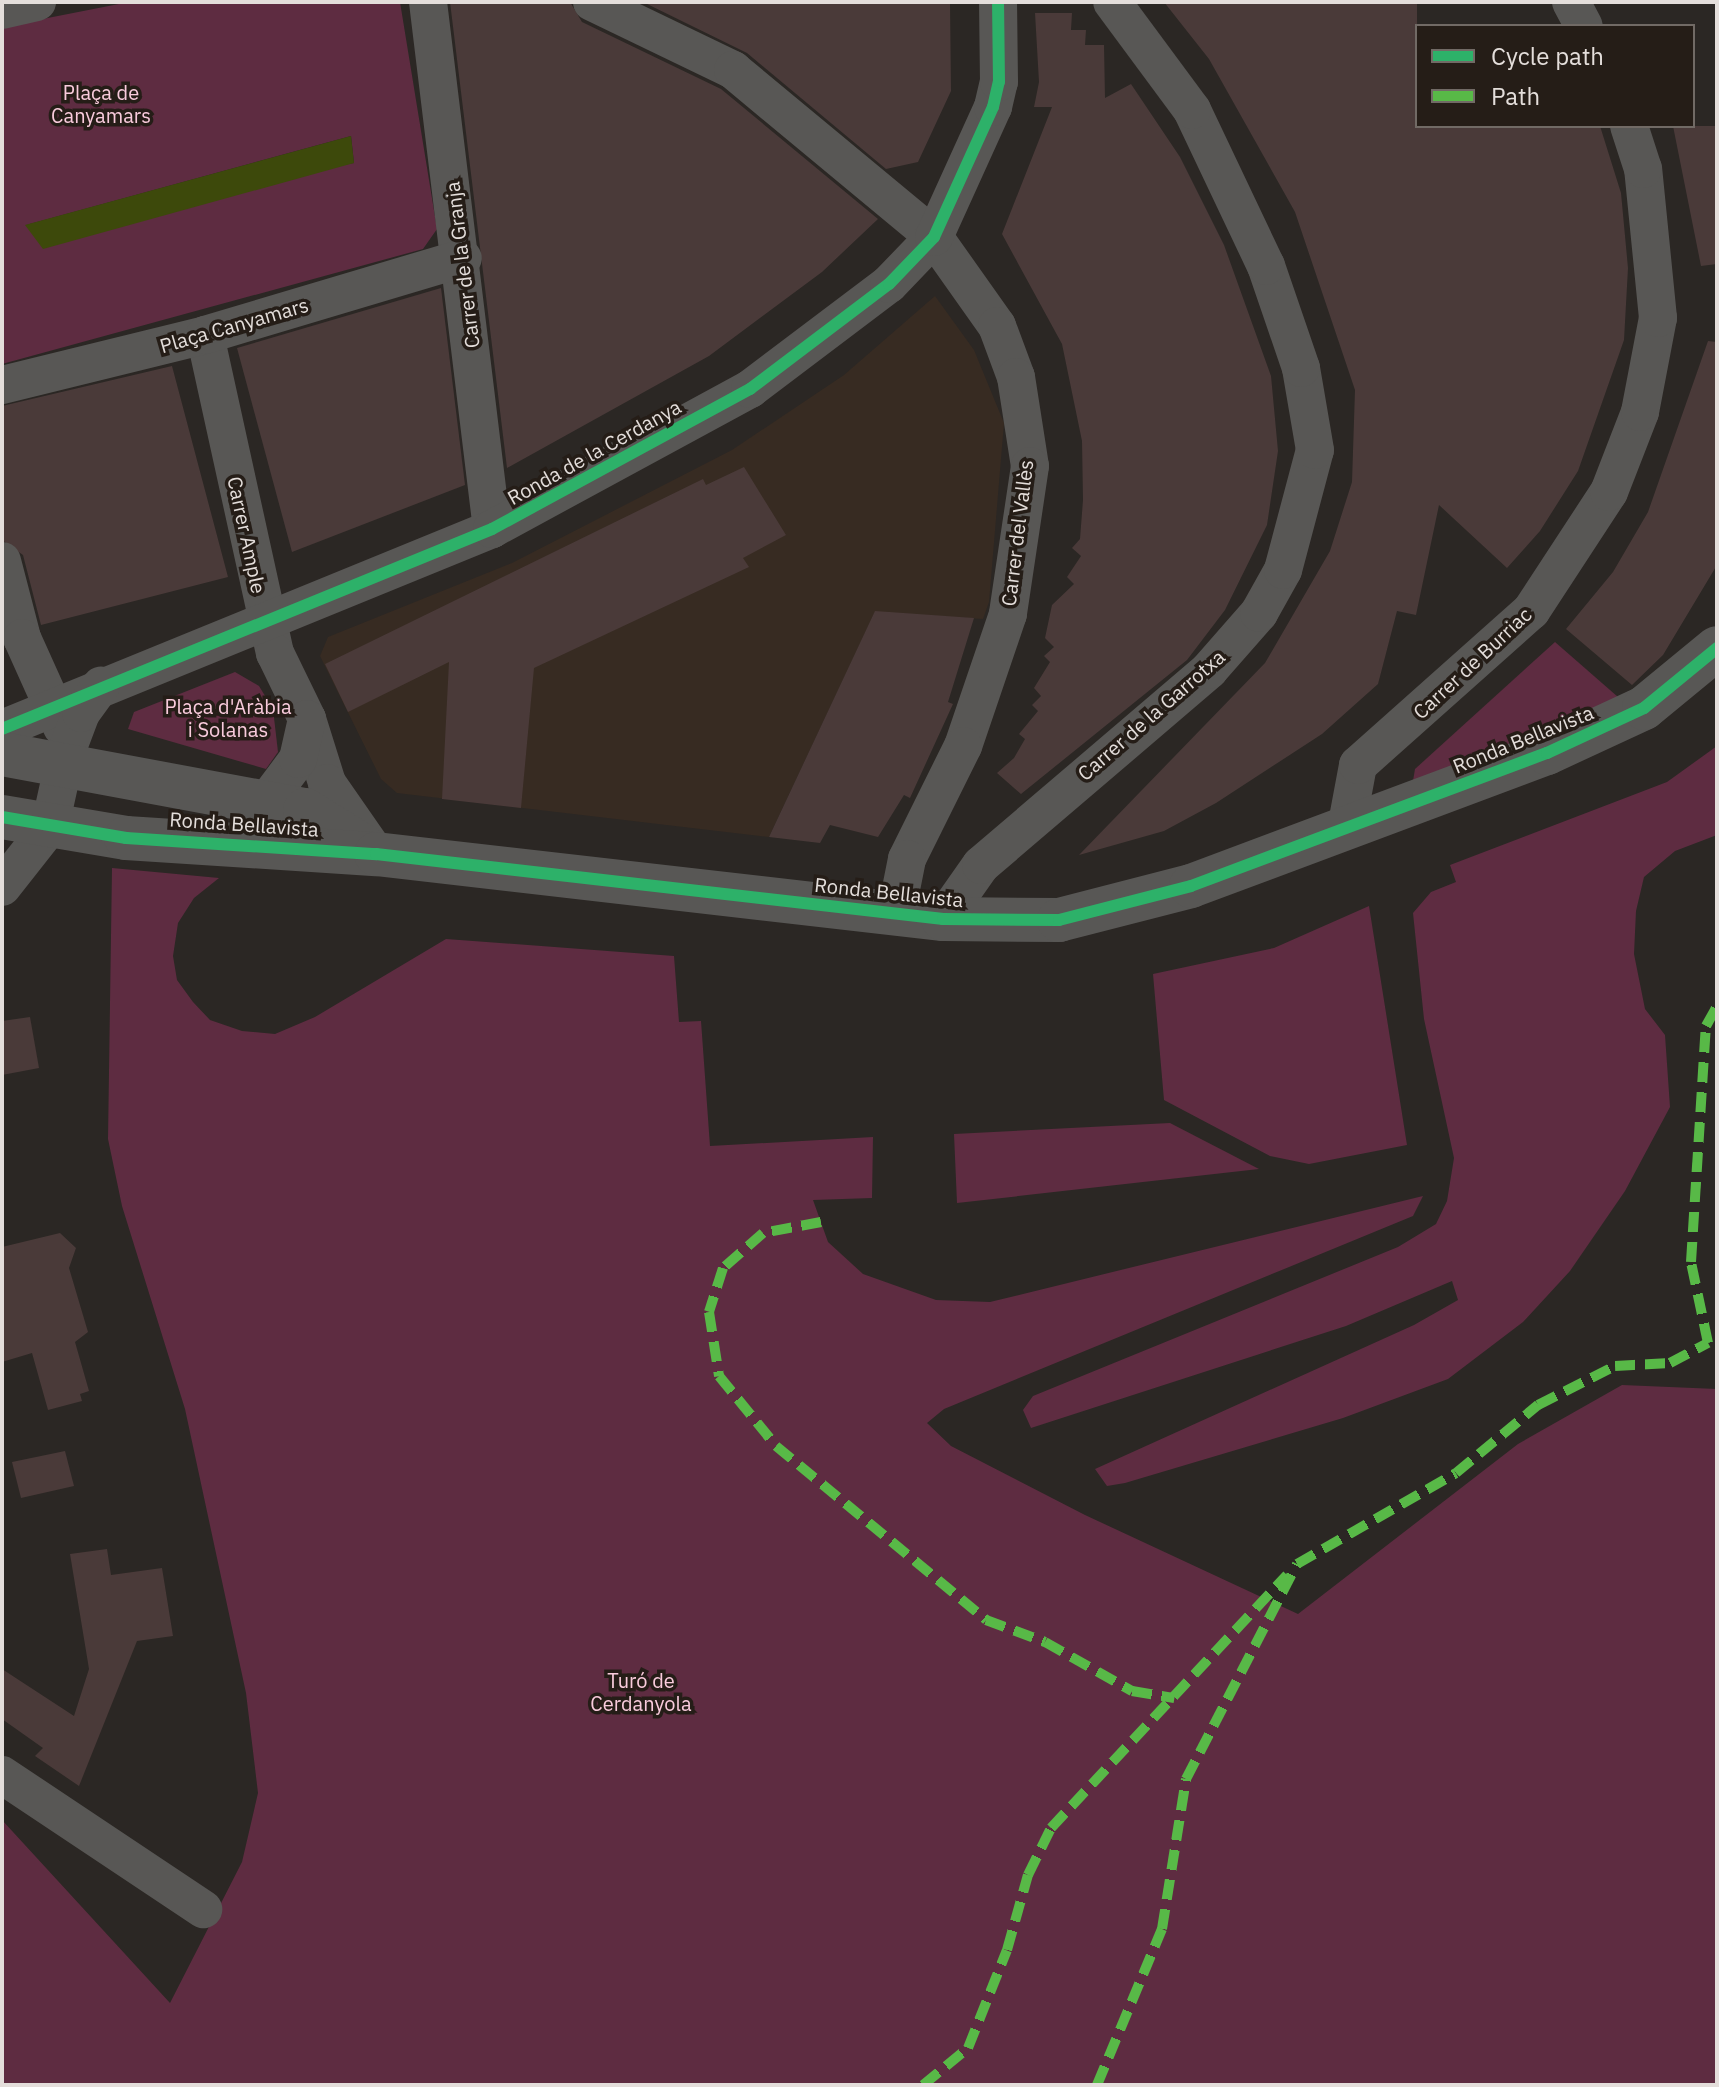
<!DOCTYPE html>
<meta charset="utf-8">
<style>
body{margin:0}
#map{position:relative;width:1719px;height:2087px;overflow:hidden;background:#2b2724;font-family:"IBM Plex Sans",sans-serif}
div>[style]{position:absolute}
.built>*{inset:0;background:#372b22}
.green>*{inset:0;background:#5e2c41}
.water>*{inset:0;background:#3d490b}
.building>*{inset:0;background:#4a3a39}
.minor>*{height:38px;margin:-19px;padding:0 19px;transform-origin:19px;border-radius:19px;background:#585755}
.tertiary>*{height:44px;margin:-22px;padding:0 22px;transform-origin:22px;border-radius:22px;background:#585755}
.quiet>*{height:10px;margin-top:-5px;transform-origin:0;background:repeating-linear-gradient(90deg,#58b947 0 20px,transparent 0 30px)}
.cycleway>*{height:12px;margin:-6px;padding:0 6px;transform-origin:6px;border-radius:6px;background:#2db169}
span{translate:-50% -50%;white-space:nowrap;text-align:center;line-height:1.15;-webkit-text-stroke:7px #251d17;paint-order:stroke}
.park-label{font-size:20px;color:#f9cbdc}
.street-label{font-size:20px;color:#e4dedb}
.frame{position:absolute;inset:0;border:4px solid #e4dedb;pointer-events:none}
.legend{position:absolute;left:1415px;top:24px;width:280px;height:104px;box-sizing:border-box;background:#251d17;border:2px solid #716a65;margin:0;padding:10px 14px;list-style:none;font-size:24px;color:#e4dedb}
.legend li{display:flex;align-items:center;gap:16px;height:40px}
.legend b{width:40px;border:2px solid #716a65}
</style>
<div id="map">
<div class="built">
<i style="clip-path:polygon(935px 296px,974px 350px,1004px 423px,989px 602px,983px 619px,875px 612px,769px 837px,397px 793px,381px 779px,320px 656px,328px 637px,512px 563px,732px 450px,844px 375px)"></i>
</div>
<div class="green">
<i style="clip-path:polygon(evenodd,129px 2px,400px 2px,437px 229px,423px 249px,2px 364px,2px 27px,129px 2px,351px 136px,354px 163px,26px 225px,351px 136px)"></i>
<i style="clip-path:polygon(1555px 642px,1618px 697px,1527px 740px,1413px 781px,1415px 769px)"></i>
<i style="clip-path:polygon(235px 672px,259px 686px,273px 709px,278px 752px,266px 769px,128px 729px,134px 712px)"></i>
<i style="clip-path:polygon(1717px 746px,1717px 835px,1675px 851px,1644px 877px,1636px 911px,1634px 954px,1645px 1009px,1665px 1035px,1670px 1107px,1625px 1191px,1570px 1271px,1523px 1322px,1448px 1379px,1343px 1418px,1125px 1483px,1107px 1486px,1095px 1469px,1414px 1325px,1458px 1300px,1452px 1281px,1346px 1326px,1031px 1428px,1023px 1410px,1033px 1396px,1398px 1247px,1436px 1224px,1447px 1201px,1454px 1158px,1424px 1019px,1413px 913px,1431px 892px,1456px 882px,1450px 865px,1667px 782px)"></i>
<i style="clip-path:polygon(112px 868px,219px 878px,194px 898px,178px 923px,173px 956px,177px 980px,193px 1002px,210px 1020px,242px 1031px,275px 1034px,315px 1017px,446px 939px,674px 956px,679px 1022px,701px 1021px,710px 1146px,873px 1137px,872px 1198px,813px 1200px,828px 1242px,863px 1274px,936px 1300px,990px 1302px,1423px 1196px,1413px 1216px,944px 1409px,927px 1423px,951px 1446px,1085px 1515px,1298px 1614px,1518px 1444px,1622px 1385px,1717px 1389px,1717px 2085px,2px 2085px,2px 1820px,170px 2003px,242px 1862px,258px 1793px,246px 1693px,185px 1409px,122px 1206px,108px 1139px)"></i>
<i style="clip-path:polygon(1369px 906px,1407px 1145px,1309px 1164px,1270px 1156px,1164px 1100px,1153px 974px,1274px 948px)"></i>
<i style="clip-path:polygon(1170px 1123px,1259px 1169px,957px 1203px,954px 1134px)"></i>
</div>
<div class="water">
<i style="clip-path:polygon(351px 136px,354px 163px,43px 249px,25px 225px)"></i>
</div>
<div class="building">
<i style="clip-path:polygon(450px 2px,570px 2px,582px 22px,721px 89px,878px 219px,822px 272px,709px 356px,507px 468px)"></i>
<i style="clip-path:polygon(643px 2px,950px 2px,951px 91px,918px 162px,886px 169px,747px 53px)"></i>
<i style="clip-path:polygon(1164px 2px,1417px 2px,1417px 126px,1600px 126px,1621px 193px,1628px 268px,1624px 340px,1578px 471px,1540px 531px,1507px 568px,1439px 505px,1416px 615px,1397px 611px,1378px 684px,1322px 734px,1216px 803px,1164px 831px,1079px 855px,1265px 663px,1330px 551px,1352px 482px,1355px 390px,1295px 212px,1209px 59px)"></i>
<i style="clip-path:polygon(1035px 13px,1072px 13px,1071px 30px,1086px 30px,1085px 45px,1104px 45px,1105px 98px,1131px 84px,1180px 157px,1224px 245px,1271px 376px,1278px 451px,1267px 525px,1225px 610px,1187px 660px,1021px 794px,997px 773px,1014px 758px,1025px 739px,1019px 734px,1038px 711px,1032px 705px,1041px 696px,1034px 688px,1050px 662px,1044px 656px,1054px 647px,1045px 638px,1052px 605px,1074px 584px,1067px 577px,1081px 556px,1072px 548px,1080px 539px,1083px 500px,1082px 441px,1062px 344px,1002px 234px,1052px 107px,1034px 107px,1039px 82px)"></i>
<i style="clip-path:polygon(1673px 126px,1717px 126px,1717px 264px,1701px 266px)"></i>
<i style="clip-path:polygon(441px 288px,465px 485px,292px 552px,237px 348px)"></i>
<i style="clip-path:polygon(1708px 341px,1717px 342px,1717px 565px,1663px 655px,1632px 685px,1566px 629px,1613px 572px,1648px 512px)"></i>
<i style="clip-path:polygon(172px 366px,228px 577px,41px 625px,23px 555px,2px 540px,2px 406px)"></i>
<i style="clip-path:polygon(744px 467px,786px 535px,743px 558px,749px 567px,534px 668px,521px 808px,442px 799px,449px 662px,348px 712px,325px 664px,703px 479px,706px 485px)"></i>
<i style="clip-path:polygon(875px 611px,974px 618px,948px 702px,953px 704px,910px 798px,904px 795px,878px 837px,830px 825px,820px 843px,769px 837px)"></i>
<i style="clip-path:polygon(30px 1017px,39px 1068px,2px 1075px,2px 1021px)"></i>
<i style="clip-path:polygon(60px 1233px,76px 1248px,69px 1268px,88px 1332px,75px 1342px,89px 1391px,80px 1394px,82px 1401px,48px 1410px,32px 1353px,2px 1362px,2px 1247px)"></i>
<i style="clip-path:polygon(65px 1451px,74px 1486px,21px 1498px,12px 1462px)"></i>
<i style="clip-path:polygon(107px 1549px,111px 1575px,162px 1568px,173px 1636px,137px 1641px,79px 1786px,35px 1756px,43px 1748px,2px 1719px,2px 1669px,74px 1716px,89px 1669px,70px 1554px)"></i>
</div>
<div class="minor">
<i style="left:428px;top:2px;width:531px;rotate:83.08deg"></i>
<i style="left:592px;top:2px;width:157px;rotate:25.7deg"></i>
<i style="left:733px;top:70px;width:261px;rotate:39.7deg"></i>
<i style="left:934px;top:237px;width:109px;rotate:54.7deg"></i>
<i style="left:997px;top:326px;width:54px;rotate:69.6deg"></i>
<i style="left:1016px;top:377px;width:90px;rotate:81.1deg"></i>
<i style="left:1030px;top:466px;width:150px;rotate:98.5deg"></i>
<i style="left:1008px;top:614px;width:139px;rotate:108.8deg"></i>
<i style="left:963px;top:746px;width:126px;rotate:116.4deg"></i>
<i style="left:907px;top:859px;width:56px;rotate:101.3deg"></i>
<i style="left:1571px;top:2px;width:27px;rotate:62deg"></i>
<i style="left:2px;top:10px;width:36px;rotate:-13deg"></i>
<i style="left:205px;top:335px;width:326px;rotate:77.6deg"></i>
<i style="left:275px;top:653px;width:73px;rotate:64.1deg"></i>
<i style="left:307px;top:719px;width:67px;rotate:72.6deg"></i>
<i style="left:327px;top:783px;width:84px;rotate:55.2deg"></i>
<i style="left:2px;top:385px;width:209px;rotate:-13.8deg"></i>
<i style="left:205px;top:335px;width:269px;rotate:-16.6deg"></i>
<i style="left:2px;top:561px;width:80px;rotate:75.4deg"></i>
<i style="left:22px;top:638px;width:98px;rotate:65.8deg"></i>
<i style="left:2px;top:729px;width:529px;rotate:-22.2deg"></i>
<i style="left:492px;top:529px;width:294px;rotate:-28.5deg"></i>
<i style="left:750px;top:389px;width:174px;rotate:-37.1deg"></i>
<i style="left:889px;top:284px;width:65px;rotate:-46.2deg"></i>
<i style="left:934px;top:237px;width:143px;rotate:-65.6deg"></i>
<i style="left:993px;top:107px;width:26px;rotate:-77deg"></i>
<i style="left:999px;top:82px;width:80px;rotate:-90.7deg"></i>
<i style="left:266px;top:802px;width:54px;rotate:-53.3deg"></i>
<i style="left:298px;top:759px;width:41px;rotate:-77.3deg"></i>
<i style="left:1347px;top:824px;width:60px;rotate:-79.4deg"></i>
<i style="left:1358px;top:765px;width:232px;rotate:-41.7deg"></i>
<i style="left:1531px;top:611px;width:142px;rotate:-56.8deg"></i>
<i style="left:1609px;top:492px;width:86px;rotate:-68.8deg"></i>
<i style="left:1640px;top:412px;width:96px;rotate:-79.2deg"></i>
<i style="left:1658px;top:318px;width:150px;rotate:-95.7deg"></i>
<i style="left:1643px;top:169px;width:45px;rotate:-108deg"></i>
<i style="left:2px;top:887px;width:78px;rotate:-51.8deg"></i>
<i style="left:50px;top:826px;width:75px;rotate:-77.6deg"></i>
<i style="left:66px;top:753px;width:43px;rotate:-69.4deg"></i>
<i style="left:81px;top:713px;width:34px;rotate:-54deg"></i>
<i style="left:943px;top:919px;width:66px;rotate:-54.9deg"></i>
<i style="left:981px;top:865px;width:300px;rotate:-40.5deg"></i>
<i style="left:1209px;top:670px;width:76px;rotate:-48.7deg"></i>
<i style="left:1259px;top:613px;width:49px;rotate:-60.8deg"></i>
<i style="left:1283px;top:570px;width:124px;rotate:-75.1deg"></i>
<i style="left:1315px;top:450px;width:83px;rotate:-99.7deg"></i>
<i style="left:1301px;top:368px;width:108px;rotate:-108.9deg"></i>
<i style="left:1266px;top:266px;width:173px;rotate:-115.4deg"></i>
<i style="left:1192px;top:110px;width:134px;rotate:-126.5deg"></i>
<i style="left:2px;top:1775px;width:242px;rotate:33.7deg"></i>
</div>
<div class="tertiary">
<i style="left:2px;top:754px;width:308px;rotate:10.5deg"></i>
<i style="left:305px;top:810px;width:78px;rotate:31.8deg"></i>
<i style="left:2px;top:817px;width:126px;rotate:9.6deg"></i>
<i style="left:126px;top:838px;width:251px;rotate:3.7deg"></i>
<i style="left:376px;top:854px;width:571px;rotate:6.54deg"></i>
<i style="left:943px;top:919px;width:116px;rotate:0.5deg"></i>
<i style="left:1059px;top:920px;width:136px;rotate:-14.4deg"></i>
<i style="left:1191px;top:886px;width:380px;rotate:-20.5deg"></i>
<i style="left:1547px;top:753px;width:107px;rotate:-24.9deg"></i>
<i style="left:1644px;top:708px;width:94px;rotate:-39.4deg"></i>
</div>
<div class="quiet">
<i style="left:821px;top:1222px;width:59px;rotate:169.3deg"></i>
<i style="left:763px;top:1233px;width:53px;rotate:138.8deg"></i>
<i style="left:723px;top:1268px;width:46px;rotate:107.7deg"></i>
<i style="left:709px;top:1312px;width:65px;rotate:81.1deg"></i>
<i style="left:719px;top:1376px;width:90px;rotate:50.8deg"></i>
<i style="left:776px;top:1446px;width:273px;rotate:39.6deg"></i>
<i style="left:986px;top:1620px;width:63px;rotate:20.4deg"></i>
<i style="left:1045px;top:1642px;width:100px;rotate:29.4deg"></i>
<i style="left:1132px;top:1691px;width:43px;rotate:9.5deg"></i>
<i style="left:923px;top:2085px;width:58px;rotate:-39.4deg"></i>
<i style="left:968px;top:2048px;width:105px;rotate:-68.3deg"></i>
<i style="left:1007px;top:1950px;width:78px;rotate:-74.4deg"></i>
<i style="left:1028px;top:1875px;width:52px;rotate:-63.9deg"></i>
<i style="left:1051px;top:1828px;width:346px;rotate:-47deg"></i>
<i style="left:1097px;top:2085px;width:169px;rotate:-67.4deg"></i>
<i style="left:1162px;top:1929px;width:152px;rotate:-80.9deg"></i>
<i style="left:1186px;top:1779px;width:242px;rotate:-62.7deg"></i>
<i style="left:1297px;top:1564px;width:183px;rotate:-29.8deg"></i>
<i style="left:1456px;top:1473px;width:107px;rotate:-39.7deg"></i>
<i style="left:1538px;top:1405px;width:86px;rotate:-26.9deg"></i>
<i style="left:1615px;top:1366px;width:55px;rotate:-3.1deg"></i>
<i style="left:1670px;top:1363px;width:43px;rotate:-27.8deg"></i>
<i style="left:1708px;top:1343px;width:83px;rotate:-101.9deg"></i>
<i style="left:1691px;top:1262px;width:236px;rotate:-86.4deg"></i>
<i style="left:1706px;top:1026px;width:23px;rotate:-61deg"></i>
</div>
<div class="cycleway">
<i style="left:2px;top:729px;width:529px;rotate:-22.2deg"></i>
<i style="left:492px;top:529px;width:294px;rotate:-28.5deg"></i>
<i style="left:750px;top:389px;width:174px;rotate:-37.1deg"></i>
<i style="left:889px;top:284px;width:65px;rotate:-46.2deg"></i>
<i style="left:934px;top:237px;width:143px;rotate:-65.6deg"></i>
<i style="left:993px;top:107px;width:26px;rotate:-77deg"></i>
<i style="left:999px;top:82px;width:80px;rotate:-90.7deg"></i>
<i style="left:2px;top:817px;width:126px;rotate:9.6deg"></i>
<i style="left:126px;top:838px;width:251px;rotate:3.7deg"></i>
<i style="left:376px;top:854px;width:571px;rotate:6.54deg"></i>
<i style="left:943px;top:919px;width:116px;rotate:0.5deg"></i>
<i style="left:1059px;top:920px;width:136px;rotate:-14.4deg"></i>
<i style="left:1191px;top:886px;width:380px;rotate:-20.5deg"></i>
<i style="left:1547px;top:753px;width:107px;rotate:-24.9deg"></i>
<i style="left:1644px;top:708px;width:94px;rotate:-39.4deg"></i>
</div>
<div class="park-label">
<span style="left:101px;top:104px">Plaça de<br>Canyamars</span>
<span style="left:228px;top:718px">Plaça d'Aràbia<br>i Solanas</span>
<span style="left:641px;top:1692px">Turó de<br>Cerdanyola</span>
</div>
<div class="street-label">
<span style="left:462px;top:265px;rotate:-97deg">Carrer de la Granja</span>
<span style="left:234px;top:325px;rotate:-16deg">Plaça Canyamars</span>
<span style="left:594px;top:452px;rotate:-29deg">Ronda de la Cerdanya</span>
<span style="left:1017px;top:533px;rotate:-83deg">Carrer del Vallès</span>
<span style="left:247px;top:535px;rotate:78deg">Carrer Ample</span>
<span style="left:1472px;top:663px;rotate:-43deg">Carrer de Burriac</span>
<span style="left:1151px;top:715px;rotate:-41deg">Carrer de la Garrotxa</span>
<span style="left:1523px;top:739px;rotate:-22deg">Ronda Bellavista</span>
<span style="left:244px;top:824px;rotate:4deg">Ronda Bellavista</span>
<span style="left:889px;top:892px;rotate:6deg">Ronda Bellavista</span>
</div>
<div class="frame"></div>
<ul class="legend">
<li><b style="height:10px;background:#2db169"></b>Cycle path</li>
<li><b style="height:10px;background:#58b947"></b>Path</li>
</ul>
</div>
